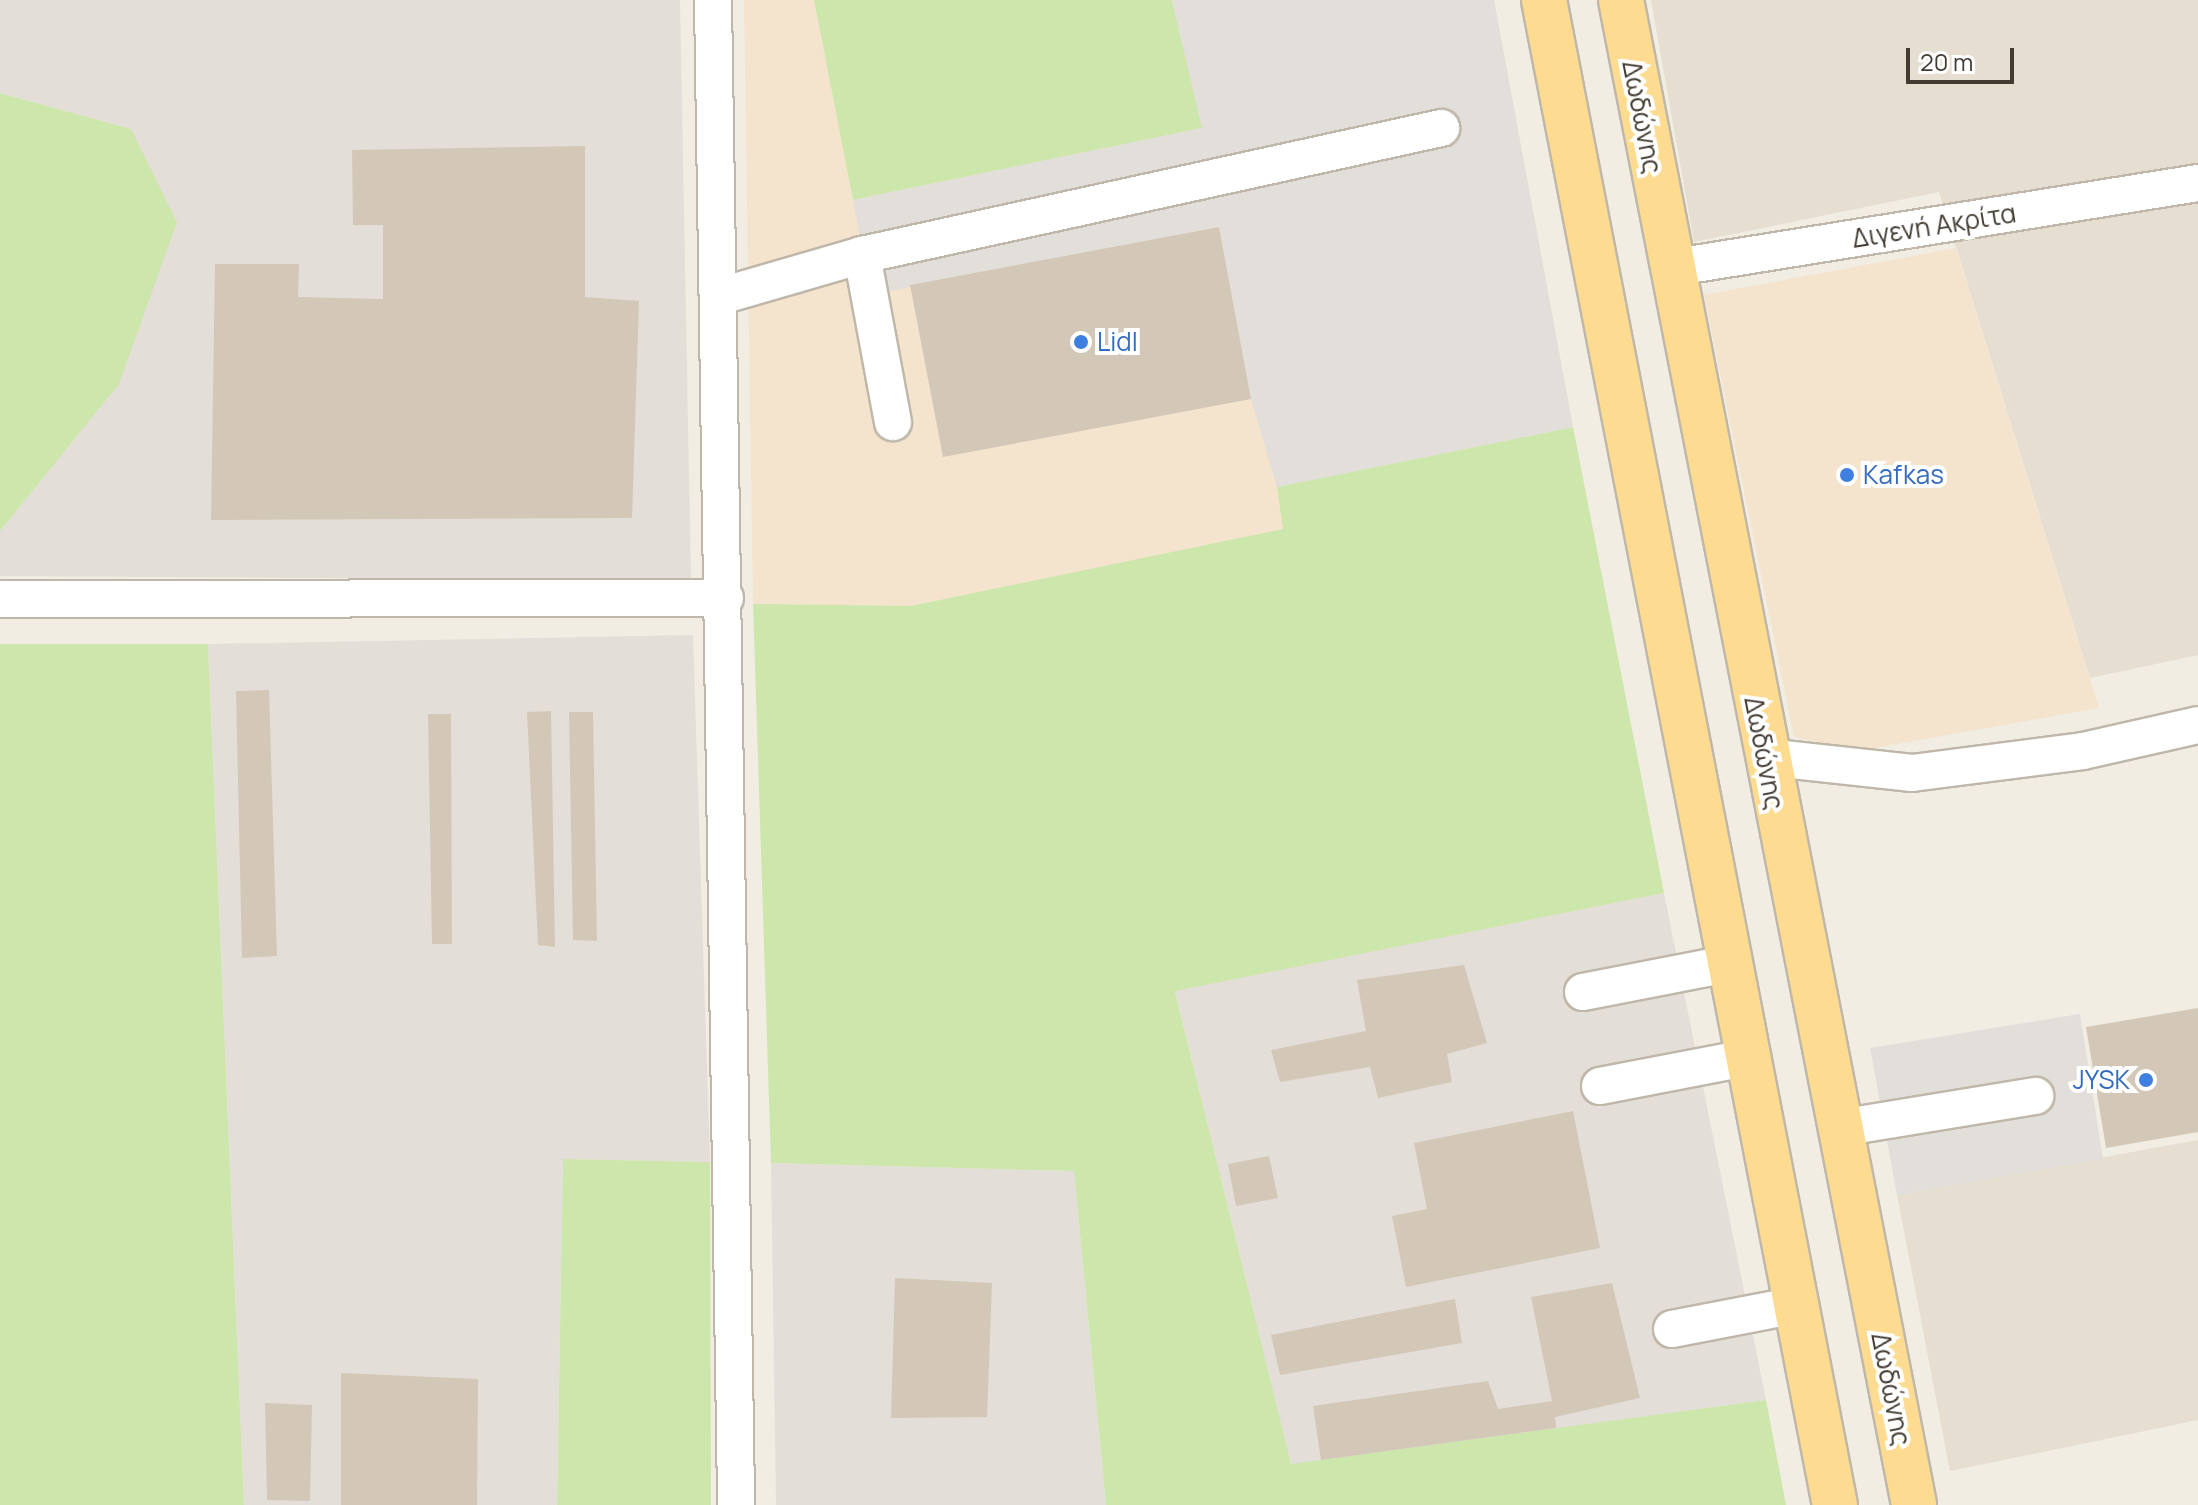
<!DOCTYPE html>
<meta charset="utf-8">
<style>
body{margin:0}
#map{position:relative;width:2198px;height:1505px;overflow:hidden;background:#f1ede3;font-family:Manrope,sans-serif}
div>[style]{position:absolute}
.residential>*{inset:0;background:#e5ded1}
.commercial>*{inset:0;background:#f4e3cd}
.industrial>*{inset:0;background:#e3ded8}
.green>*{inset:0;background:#cde6ab}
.parking>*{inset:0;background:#e2dfdb}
.building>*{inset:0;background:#d3c8b8}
.roads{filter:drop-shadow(2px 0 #bfb7a9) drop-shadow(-2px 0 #bfb7a9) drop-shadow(0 2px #bfb7a9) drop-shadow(0 -2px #bfb7a9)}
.minor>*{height:36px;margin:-18px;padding:0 18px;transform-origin:18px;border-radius:18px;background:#fff}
.major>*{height:44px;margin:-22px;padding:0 22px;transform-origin:22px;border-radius:22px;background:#fddb90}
.dots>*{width:22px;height:22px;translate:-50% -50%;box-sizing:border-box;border:4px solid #fff;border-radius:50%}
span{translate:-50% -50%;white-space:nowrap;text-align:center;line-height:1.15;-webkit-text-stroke:8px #fff;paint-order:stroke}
.street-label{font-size:26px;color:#433c33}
.shop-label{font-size:26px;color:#366cbe}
.left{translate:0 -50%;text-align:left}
.right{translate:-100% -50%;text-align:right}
.scale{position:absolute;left:1906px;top:48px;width:108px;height:36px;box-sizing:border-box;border:4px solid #433c33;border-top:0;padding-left:10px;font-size:24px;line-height:28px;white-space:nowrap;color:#433c33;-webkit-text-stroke:6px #fff;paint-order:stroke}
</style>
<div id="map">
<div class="residential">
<i style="clip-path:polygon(1651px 0,2198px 0,2198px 655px,2090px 678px,1939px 192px,1694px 242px)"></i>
<i style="clip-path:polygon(2198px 1140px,2198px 1420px,1950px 1471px,1897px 1195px)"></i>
</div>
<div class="commercial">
<i style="clip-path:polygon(744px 0,814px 0,853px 200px,1202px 128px,1172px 0,1494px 0,1573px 427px,1277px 488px,1284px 529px,911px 606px,753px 604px)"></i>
<i style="clip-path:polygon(1956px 248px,2099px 708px,1858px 751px,1794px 737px,1704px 295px)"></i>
</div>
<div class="industrial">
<i style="clip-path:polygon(0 0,680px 0,691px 580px,0 576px,0 531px,119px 383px,131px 129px,0 93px)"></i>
<i style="clip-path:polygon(693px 635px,710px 1162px,563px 1159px,557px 1505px,244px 1505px,208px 644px)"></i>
<i style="clip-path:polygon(1664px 893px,1766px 1400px,1291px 1465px,1175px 990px)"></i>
<i style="clip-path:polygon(771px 1163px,1074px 1171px,1106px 1505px,776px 1505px)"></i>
</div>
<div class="green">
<i style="clip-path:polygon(814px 0,1172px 0,1203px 128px,853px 200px)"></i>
<i style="clip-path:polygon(0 93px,131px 129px,177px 222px,119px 384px,0 531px)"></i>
<i style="clip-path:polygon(1573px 427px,1664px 893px,1175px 991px,1291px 1464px,1766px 1400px,1786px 1505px,1106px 1505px,1074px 1171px,771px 1163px,753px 604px,911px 606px,1283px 529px,1277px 487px)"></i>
<i style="clip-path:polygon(0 644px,208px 644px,244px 1505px,0 1505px)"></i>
<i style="clip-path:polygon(563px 1159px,710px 1162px,711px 1505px,557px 1505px)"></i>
</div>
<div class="parking">
<i style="clip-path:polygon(1172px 0,1494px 0,1573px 427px,1277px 487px,1251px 399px,1219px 227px,871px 295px,853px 200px,1202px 128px)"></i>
<i style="clip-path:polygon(2080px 1014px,2103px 1159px,1897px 1195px,1870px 1048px)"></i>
</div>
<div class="building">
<i style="clip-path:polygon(585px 146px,585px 297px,639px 301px,632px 518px,211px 520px,215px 264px,299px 264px,298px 297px,383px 299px,383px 225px,353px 225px,352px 150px)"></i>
<i style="clip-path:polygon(1219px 227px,1251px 399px,943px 457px,910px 285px)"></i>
<i style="clip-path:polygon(269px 690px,277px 956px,242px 958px,236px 691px)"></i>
<i style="clip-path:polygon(551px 711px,555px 947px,538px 945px,527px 712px)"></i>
<i style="clip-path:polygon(569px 712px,593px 712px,597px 941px,573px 940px)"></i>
<i style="clip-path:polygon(428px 714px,451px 714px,452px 944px,432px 944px)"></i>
<i style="clip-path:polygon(1464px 965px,1487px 1043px,1447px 1054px,1452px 1082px,1378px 1098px,1370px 1067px,1280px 1082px,1271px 1050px,1366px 1031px,1357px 980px)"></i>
<i style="clip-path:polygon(2198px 1008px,2198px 1132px,2106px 1148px,2086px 1027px)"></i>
<i style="clip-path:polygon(1573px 1111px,1600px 1248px,1406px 1287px,1392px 1216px,1427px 1209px,1414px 1143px)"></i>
<i style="clip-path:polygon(1269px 1156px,1278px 1198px,1236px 1206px,1228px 1164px)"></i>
<i style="clip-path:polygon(895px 1278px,992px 1283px,987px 1417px,891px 1418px)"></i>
<i style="clip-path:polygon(1612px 1283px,1640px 1398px,1555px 1417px,1556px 1428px,1321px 1460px,1313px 1406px,1488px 1381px,1498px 1409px,1552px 1401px,1531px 1297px)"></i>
<i style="clip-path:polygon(1455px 1299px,1462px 1343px,1280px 1375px,1271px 1335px)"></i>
<i style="clip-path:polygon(341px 1373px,478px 1379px,477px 1505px,341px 1505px)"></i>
<i style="clip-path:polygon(265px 1403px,312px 1405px,310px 1501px,267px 1500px)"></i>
</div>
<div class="roads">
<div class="minor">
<i style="left:713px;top:0;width:1505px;rotate:89.12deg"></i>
<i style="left:862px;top:255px;width:170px;rotate:79.5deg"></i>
<i style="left:1670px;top:268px;width:535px;rotate:-9.15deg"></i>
<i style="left:721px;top:296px;width:147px;rotate:-16.2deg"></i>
<i style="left:862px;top:255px;width:593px;rotate:-12.37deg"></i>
<i style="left:0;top:599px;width:725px;rotate:-0.08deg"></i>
<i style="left:1765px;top:757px;width:148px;rotate:6.2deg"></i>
<i style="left:1912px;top:773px;width:172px;rotate:-7.3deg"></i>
<i style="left:2083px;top:751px;width:118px;rotate:-12.7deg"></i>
<i style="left:1583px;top:992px;width:152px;rotate:-11deg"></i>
<i style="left:1600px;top:1086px;width:153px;rotate:-10.9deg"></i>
<i style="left:1839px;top:1128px;width:199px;rotate:-9.3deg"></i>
<i style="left:1672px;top:1329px;width:127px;rotate:-10.9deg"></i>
</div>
<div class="major">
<i style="left:1544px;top:0;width:1533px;rotate:79.06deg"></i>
<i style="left:1621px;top:0;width:1533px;rotate:78.98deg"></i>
</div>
</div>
<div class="dots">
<i style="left:1081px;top:342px;background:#3f7fe0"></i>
<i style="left:1847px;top:475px;background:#3f7fe0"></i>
<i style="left:2146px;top:1080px;background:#3f7fe0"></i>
</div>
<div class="street-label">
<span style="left:1642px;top:117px;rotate:79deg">Δωδώνης</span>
<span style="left:1934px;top:226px;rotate:-9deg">Διγενή Ακρίτα</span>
<span style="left:1764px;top:753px;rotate:79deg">Δωδώνης</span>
<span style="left:1891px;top:1389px;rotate:79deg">Δωδώνης</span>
</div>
<div class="shop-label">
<span class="left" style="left:1097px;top:342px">Lidl</span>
<span class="left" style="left:1863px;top:475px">Kafkas</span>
<span class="right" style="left:2130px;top:1080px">JYSK</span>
</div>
<div class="scale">20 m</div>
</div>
